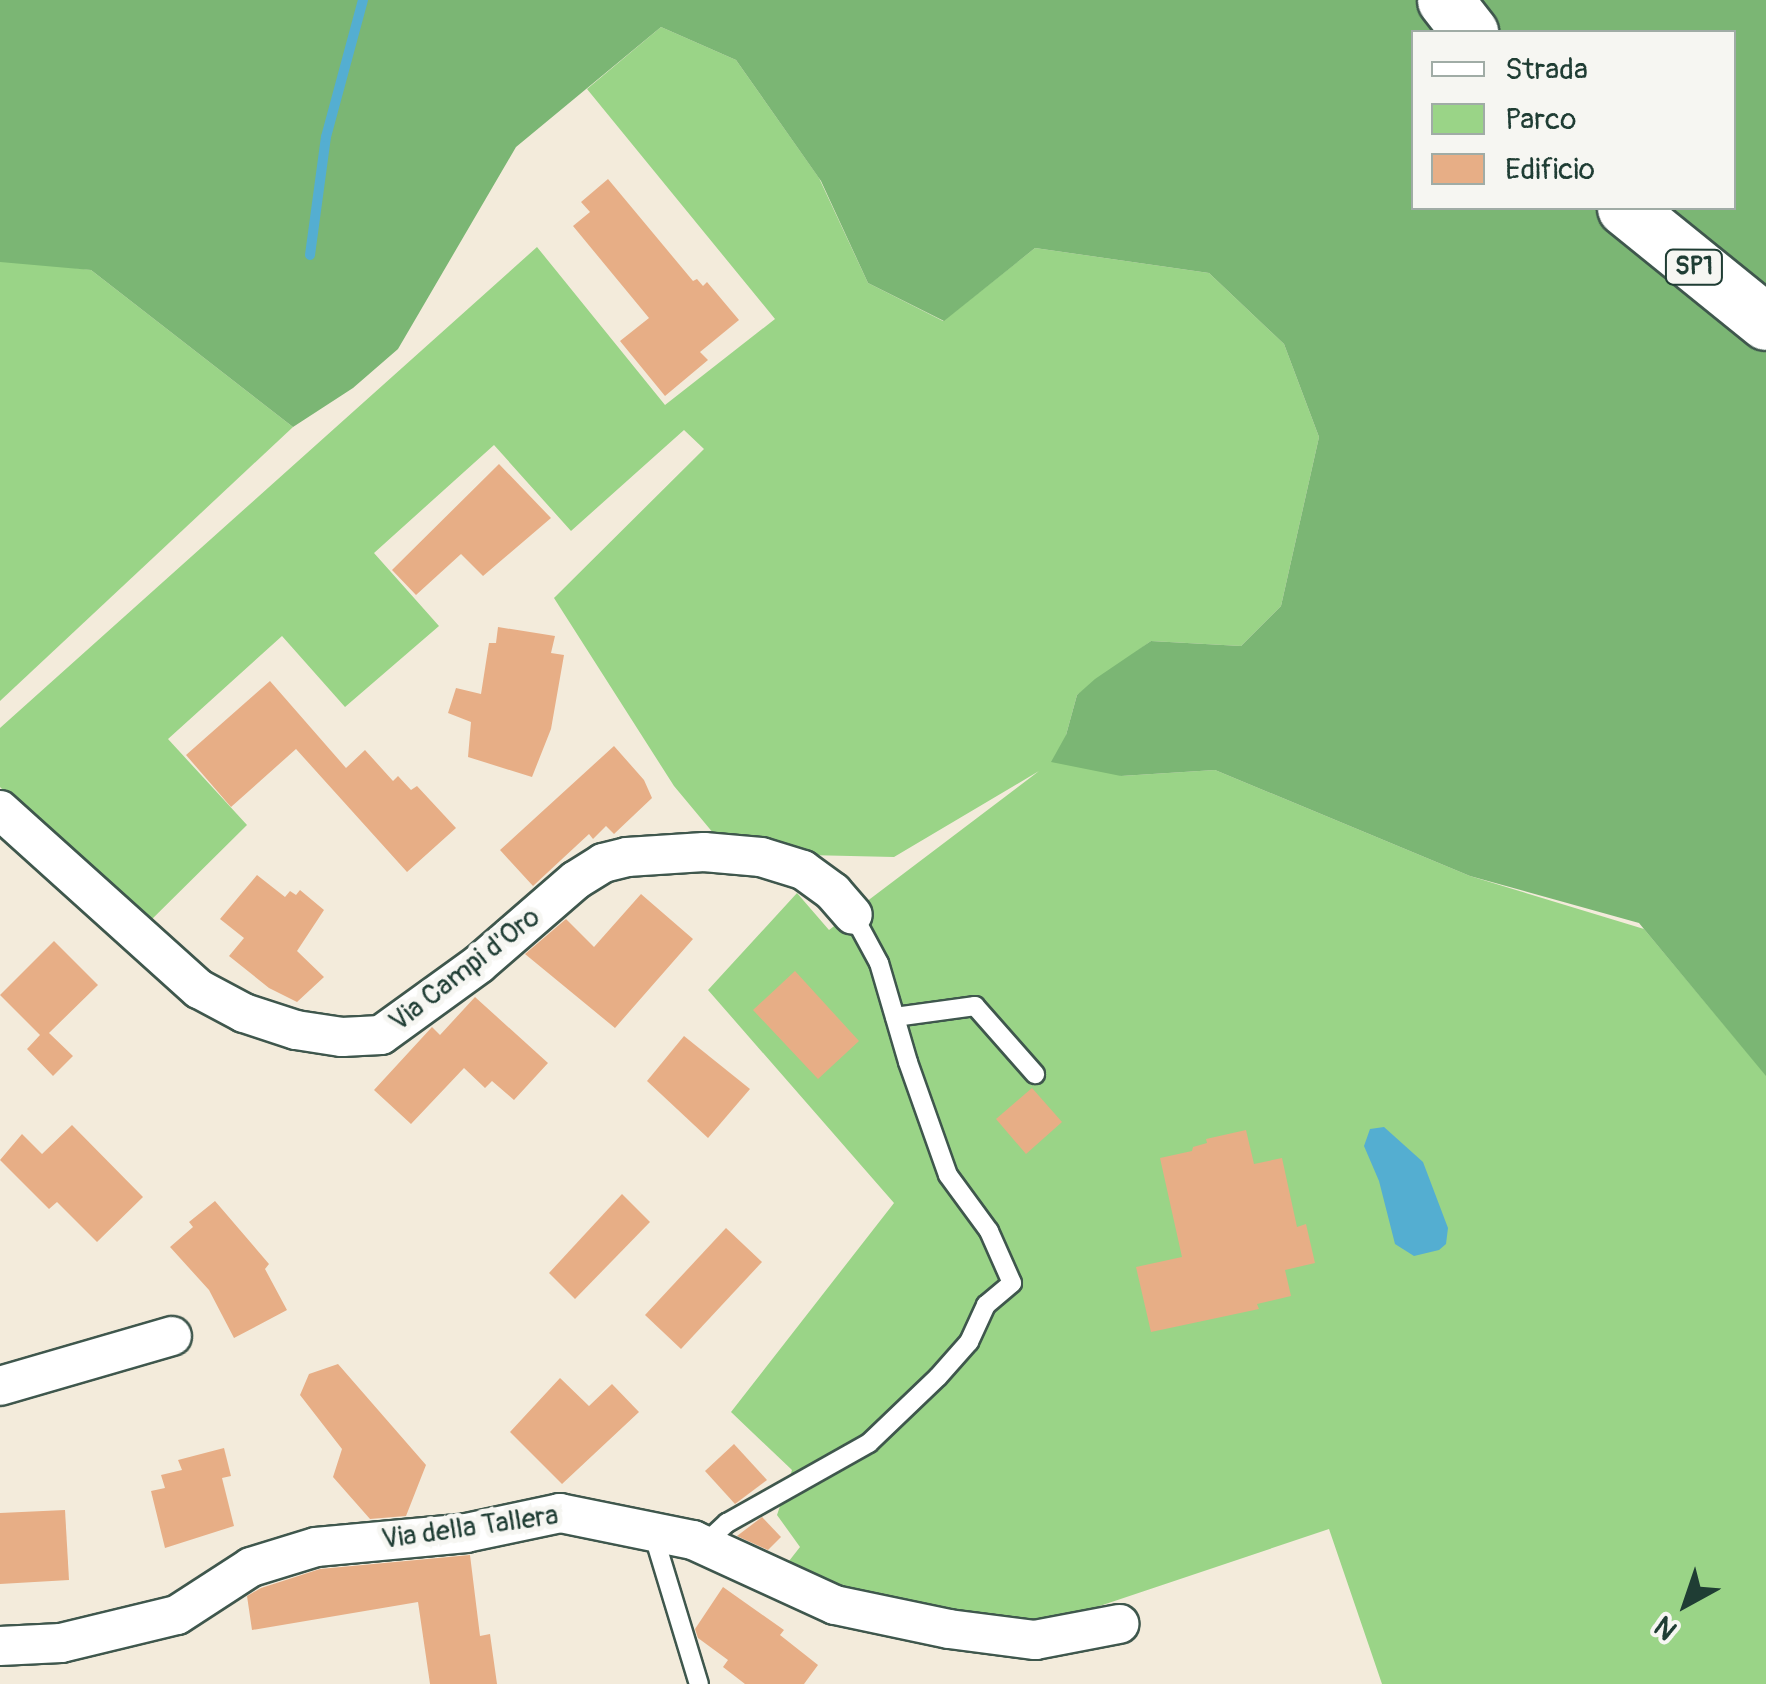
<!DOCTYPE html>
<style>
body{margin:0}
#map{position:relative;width:1766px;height:1684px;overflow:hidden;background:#f3ebdb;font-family:Pangolin,sans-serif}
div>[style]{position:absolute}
.green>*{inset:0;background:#9ad487}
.forest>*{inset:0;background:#7bb674}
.water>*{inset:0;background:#54aed1}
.stream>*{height:10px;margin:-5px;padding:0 5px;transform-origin:5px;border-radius:5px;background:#54aed1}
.building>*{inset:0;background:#e7ae86}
.roads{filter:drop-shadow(2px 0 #3f574d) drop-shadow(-2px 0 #3f574d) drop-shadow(0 2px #3f574d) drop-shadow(0 -2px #3f574d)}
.service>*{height:18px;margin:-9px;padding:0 9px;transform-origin:9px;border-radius:9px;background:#fff}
.minor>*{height:38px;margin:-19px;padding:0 19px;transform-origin:19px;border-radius:19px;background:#fff}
.primary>*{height:55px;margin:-27.5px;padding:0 27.5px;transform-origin:27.5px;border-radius:27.5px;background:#fff}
span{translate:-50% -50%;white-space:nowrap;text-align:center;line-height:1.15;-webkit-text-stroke:10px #f6f6f2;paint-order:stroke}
.shield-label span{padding:2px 8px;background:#f6f6f2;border:2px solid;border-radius:8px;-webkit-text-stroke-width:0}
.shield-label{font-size:25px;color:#1f3d34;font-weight:700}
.street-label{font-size:28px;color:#1f3d34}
.legend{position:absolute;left:1411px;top:30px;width:325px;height:180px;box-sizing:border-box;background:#f6f6f2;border:2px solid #a0aca6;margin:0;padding:12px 18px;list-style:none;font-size:30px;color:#1f3d34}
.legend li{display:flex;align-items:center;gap:20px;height:50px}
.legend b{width:50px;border:2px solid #a0aca6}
.north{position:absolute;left:1636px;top:1554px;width:100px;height:100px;-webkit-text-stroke:8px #f6f6f2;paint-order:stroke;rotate:220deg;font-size:28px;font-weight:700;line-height:40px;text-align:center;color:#1f3d34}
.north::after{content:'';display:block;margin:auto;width:35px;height:45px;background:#1f3d34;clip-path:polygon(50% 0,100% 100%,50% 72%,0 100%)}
</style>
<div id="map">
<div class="green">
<i style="clip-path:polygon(661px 27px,736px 60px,819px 178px,868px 283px,943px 321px,1035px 248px,1209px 273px,1284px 344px,1319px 437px,1281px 606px,1241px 646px,1151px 641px,1077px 695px,1066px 735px,1121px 776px,1215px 770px,1470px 876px,1644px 929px,1766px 1075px,1766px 1684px,1382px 1684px,1329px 1529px,1040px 1626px,840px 1590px,782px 1570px,800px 1547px,777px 1515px,792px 1470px,731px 1412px,894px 1203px,708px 990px,797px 893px,829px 930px,1039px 771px,894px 857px,807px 855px,719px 840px,674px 786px,554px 598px,704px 449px,684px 430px,571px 531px,494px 445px,374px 553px,439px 626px,345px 707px,282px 636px,168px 739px,247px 825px,142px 929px,0 787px,0 728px,537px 247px,665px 405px,775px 319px,587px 89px)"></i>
<i style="clip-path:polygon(5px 259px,91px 270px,293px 427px,0 701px,0 262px)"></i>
</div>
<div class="forest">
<i style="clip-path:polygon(evenodd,0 0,1766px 0,1766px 1076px,1639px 923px,1470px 876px,1215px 770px,1121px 776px,1051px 762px,1066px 735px,1077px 695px,1095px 679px,1151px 641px,1241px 646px,1281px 606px,1319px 437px,1284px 344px,1209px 273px,1035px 248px,944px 321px,868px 283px,821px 181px,736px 60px,661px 27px,516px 147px,398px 349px,353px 388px,293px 427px,91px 270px,0 262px,0 0,1414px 32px,1734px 32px,1734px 208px,1414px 208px,1414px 32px)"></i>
</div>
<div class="water">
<i style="clip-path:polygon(1384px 1127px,1423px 1162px,1448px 1228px,1446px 1244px,1439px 1250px,1414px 1256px,1395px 1244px,1379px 1181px,1364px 1146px,1370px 1129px)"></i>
</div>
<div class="stream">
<i style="left:310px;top:255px;width:119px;rotate:-82.3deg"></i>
<i style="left:326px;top:137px;width:142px;rotate:-74.9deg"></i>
</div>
<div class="building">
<i style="clip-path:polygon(608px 179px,693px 281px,697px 279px,703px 286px,707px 282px,739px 320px,700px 352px,708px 360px,665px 396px,620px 341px,649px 318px,573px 226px,590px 212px,581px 202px)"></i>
<i style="clip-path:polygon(499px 464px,551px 518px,483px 576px,461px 554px,416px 595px,392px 570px)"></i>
<i style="clip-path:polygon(498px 627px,555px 636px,551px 653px,564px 655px,551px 729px,532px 777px,468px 757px,471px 722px,448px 713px,456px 688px,481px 694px,489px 643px,496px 643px)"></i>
<i style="clip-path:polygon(270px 681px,346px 768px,365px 750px,393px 781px,398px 776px,411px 790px,417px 786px,456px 828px,407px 872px,296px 749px,231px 807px,186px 755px)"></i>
<i style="clip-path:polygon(614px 746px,644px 780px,652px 798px,614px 834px,606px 826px,593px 839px,589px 834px,533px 886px,500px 850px)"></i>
<i style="clip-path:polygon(257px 875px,285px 897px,290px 891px,296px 895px,300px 890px,324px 910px,297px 951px,324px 977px,297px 1002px,269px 988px,229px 956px,244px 938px,220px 919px)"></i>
<i style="clip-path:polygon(641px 894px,693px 939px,615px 1028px,525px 954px,566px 919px,594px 947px)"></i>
<i style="clip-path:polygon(54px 941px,98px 985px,49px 1033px,73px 1056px,53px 1076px,27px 1049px,40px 1035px,0 995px)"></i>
<i style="clip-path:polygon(795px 971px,859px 1041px,818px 1079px,753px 1010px)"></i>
<i style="clip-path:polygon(475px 997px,548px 1063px,514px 1100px,492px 1081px,485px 1088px,464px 1068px,411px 1124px,374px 1090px,432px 1027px,440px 1035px)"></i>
<i style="clip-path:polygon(684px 1036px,750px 1089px,708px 1138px,647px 1081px)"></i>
<i style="clip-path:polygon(1032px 1088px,1062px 1122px,1026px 1154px,996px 1119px)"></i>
<i style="clip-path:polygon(72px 1125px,143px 1197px,97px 1242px,57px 1202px,49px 1209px,0 1160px,22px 1134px,42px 1154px)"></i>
<i style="clip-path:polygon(1246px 1130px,1254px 1164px,1282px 1158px,1297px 1227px,1306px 1224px,1315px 1263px,1285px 1270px,1291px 1296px,1257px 1304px,1259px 1309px,1151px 1332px,1136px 1267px,1182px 1257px,1160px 1158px,1192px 1151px,1193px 1147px,1207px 1143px,1206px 1139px)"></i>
<i style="clip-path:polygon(622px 1194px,650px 1222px,575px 1299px,549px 1273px)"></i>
<i style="clip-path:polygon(215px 1201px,269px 1264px,265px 1269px,287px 1310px,234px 1338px,209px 1290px,170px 1247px,193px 1227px,189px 1222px)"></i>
<i style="clip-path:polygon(726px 1228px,762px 1262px,681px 1349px,645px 1315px)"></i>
<i style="clip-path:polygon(338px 1364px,426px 1465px,406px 1516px,370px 1519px,333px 1477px,342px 1449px,300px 1395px,309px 1374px)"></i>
<i style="clip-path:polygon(560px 1378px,589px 1406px,612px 1384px,639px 1412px,562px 1484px,510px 1432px)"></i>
<i style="clip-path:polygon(734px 1444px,767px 1480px,735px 1504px,705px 1471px)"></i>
<i style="clip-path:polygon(224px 1448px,231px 1476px,222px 1478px,234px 1526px,165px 1548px,151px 1491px,165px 1488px,161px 1475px,182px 1470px,178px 1460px)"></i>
<i style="clip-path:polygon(65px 1510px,69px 1580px,0 1584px,0 1513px)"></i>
<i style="clip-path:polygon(762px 1517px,781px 1537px,768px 1550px,737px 1536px)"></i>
<i style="clip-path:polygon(470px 1555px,480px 1636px,490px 1634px,497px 1684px,430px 1684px,418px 1602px,252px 1630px,247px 1596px,261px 1588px,320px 1569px)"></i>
<i style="clip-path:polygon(723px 1587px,784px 1630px,780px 1635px,818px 1665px,804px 1684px,745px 1684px,723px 1667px,728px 1660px,698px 1638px,695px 1629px)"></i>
</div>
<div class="roads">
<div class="service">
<i style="left:895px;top:1017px;width:81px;rotate:-7.8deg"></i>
<i style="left:975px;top:1006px;width:91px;rotate:48.6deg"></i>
<i style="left:653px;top:1533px;width:158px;rotate:73.1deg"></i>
<i style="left:702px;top:1546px;width:34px;rotate:-43deg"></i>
<i style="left:727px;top:1523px;width:163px;rotate:-29.4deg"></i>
<i style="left:869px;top:1443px;width:95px;rotate:-43.7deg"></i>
<i style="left:938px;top:1377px;width:47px;rotate:-48.5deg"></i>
<i style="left:969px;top:1342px;width:41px;rotate:-65.3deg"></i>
<i style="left:986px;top:1305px;width:34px;rotate:-40deg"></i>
<i style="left:1012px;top:1283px;width:57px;rotate:-113.9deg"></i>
<i style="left:989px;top:1231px;width:69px;rotate:-126.2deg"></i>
<i style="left:948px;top:1175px;width:120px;rotate:-109.5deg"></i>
<i style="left:908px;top:1062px;width:103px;rotate:-106.3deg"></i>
<i style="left:879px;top:963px;width:55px;rotate:-118.4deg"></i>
</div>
<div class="minor">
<i style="left:0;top:810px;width:268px;rotate:42deg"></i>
<i style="left:199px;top:989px;width:51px;rotate:28.1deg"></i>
<i style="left:244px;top:1013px;width:55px;rotate:18.1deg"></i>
<i style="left:296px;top:1030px;width:47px;rotate:8.7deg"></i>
<i style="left:342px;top:1037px;width:39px;rotate:-3deg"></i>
<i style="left:381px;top:1035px;width:121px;rotate:-35.9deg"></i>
<i style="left:479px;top:964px;width:128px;rotate:-40.9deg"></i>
<i style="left:576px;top:880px;width:32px;rotate:-32deg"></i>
<i style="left:603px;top:863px;width:25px;rotate:-14deg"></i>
<i style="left:627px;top:857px;width:77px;rotate:-3.7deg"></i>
<i style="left:704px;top:852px;width:57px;rotate:5deg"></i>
<i style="left:761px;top:857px;width:44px;rotate:17.2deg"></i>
<i style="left:803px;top:870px;width:37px;rotate:36deg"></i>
<i style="left:833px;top:892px;width:30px;rotate:49deg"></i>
<i style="left:0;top:1386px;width:179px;rotate:-16.2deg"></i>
<i style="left:0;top:1646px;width:61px;rotate:-2.8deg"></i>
<i style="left:61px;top:1643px;width:119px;rotate:-13.6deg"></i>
<i style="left:177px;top:1615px;width:88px;rotate:-33deg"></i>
<i style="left:251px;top:1567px;width:68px;rotate:-17.1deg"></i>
<i style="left:316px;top:1547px;width:151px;rotate:-5.3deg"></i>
<i style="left:466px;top:1533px;width:96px;rotate:-12deg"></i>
<i style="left:560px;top:1513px;width:136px;rotate:11.5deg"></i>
<i style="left:693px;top:1540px;width:156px;rotate:24.6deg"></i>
<i style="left:835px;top:1605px;width:116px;rotate:11.9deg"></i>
<i style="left:949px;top:1629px;width:87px;rotate:7.3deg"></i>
<i style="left:1035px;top:1640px;width:86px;rotate:-10.8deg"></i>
</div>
<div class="primary">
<i style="left:1445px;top:0;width:41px;rotate:52deg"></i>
<i style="left:1625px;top:208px;width:181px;rotate:39deg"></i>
</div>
</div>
<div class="shield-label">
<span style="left:1694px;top:267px">SP1</span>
</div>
<div class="street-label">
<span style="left:465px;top:970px;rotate:-38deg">Via Campi d'Oro</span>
<span style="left:470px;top:1528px;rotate:-8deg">Via della Tallera</span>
</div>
<ul class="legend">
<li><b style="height:12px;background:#fff"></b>Strada</li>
<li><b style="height:28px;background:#9ad487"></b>Parco</li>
<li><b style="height:28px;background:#e7ae86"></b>Edificio</li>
</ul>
<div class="north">N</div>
</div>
